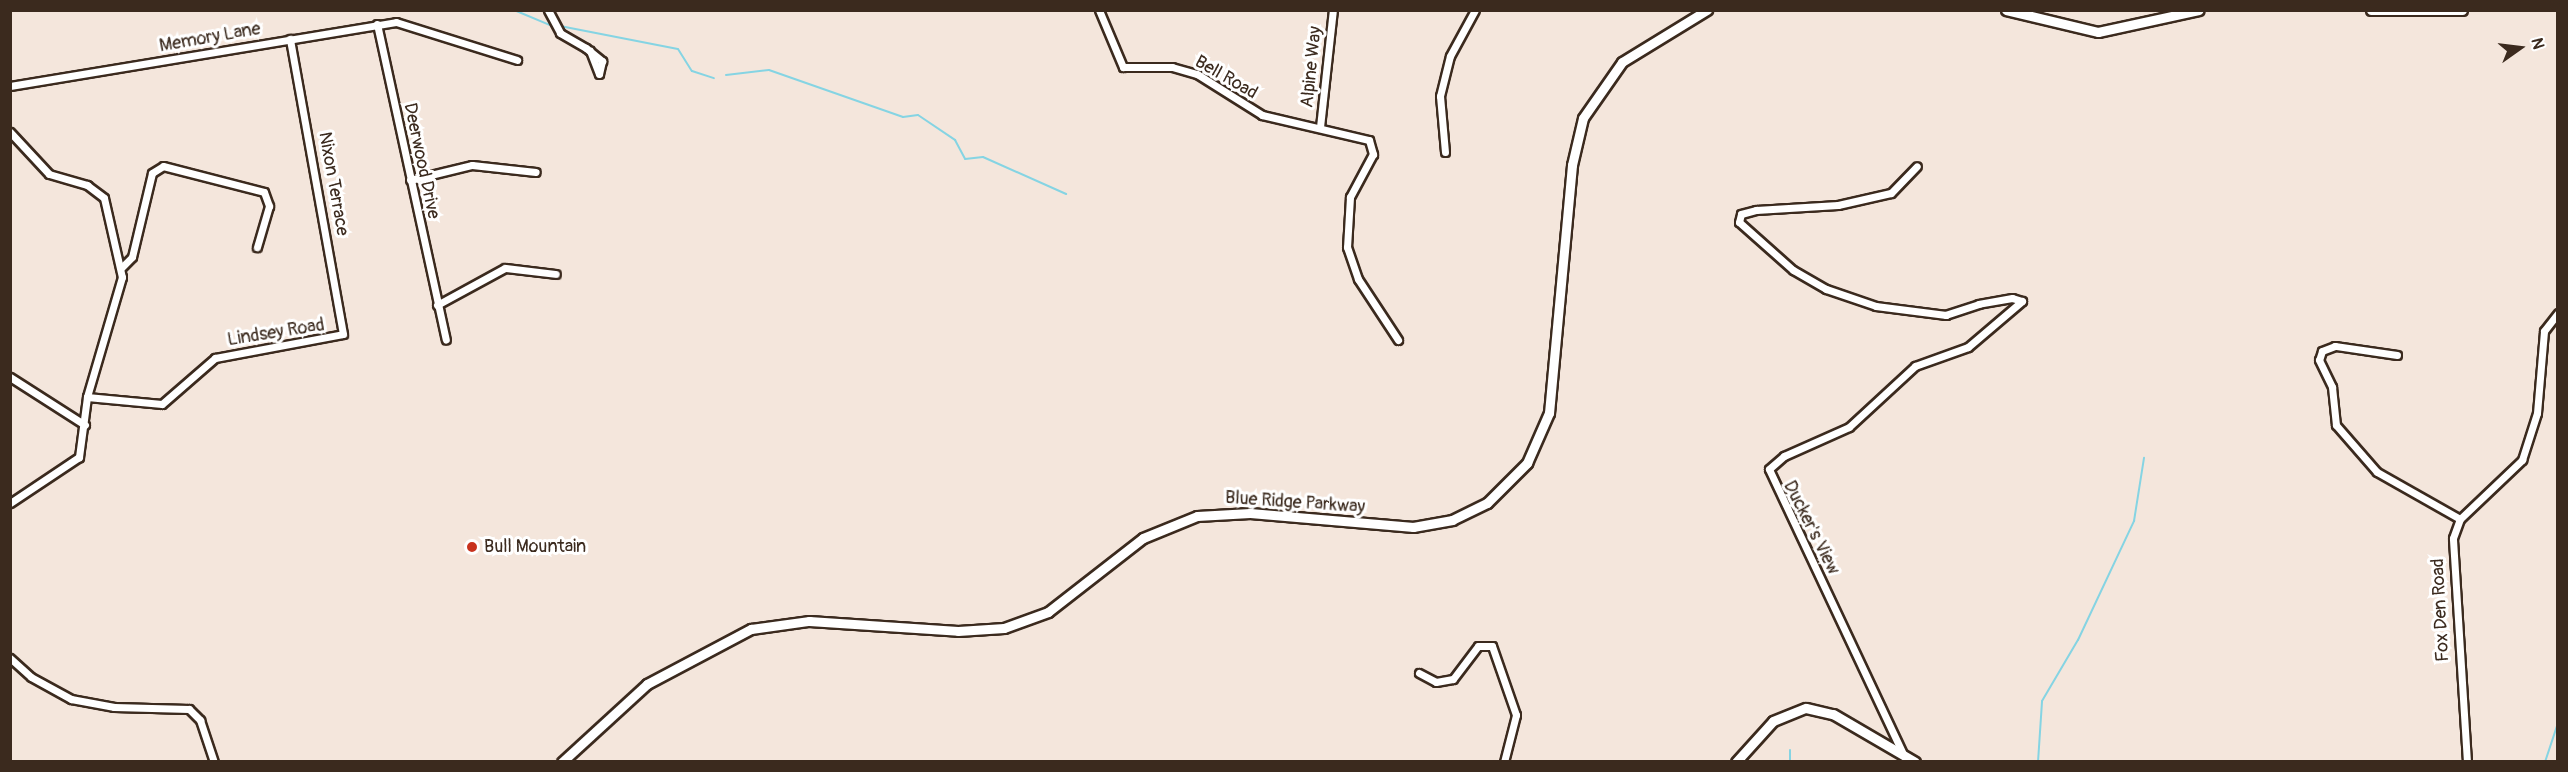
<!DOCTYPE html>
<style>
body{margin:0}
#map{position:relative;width:2568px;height:772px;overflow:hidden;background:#f4e6dc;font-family:Pangolin,sans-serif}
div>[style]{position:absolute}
.stream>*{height:2px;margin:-1px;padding:0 1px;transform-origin:1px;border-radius:1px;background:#85d4e3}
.roads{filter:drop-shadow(2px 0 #3b2a1e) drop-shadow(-2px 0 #3b2a1e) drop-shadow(0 2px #3b2a1e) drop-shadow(0 -2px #3b2a1e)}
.street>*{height:7px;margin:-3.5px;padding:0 3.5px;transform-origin:3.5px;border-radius:3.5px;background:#fff}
.secondary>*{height:9px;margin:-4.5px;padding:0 4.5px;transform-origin:4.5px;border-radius:4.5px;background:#fff}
.dots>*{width:16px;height:16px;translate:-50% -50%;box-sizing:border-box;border:3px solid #fff;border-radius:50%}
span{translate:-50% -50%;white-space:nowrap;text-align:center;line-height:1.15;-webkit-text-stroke:6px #fff;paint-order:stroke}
.street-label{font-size:18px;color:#3b2a1e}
.poi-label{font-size:18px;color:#3b2a1e}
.left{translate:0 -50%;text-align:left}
.frame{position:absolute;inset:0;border:12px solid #3b2a1e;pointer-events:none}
.north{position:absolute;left:2490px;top:18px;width:60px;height:60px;-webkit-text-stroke:4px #fff;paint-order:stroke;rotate:76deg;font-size:16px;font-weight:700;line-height:24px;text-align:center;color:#3b2a1e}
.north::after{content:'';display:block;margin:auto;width:21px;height:27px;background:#3b2a1e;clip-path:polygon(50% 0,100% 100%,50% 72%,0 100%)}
</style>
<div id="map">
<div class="stream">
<i style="left:514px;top:10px;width:41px;rotate:22.8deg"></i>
<i style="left:560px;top:26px;width:120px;rotate:11deg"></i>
<i style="left:678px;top:49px;width:26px;rotate:58deg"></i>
<i style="left:692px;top:71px;width:23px;rotate:18deg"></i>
<i style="left:726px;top:75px;width:43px;rotate:-6.6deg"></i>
<i style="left:769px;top:70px;width:142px;rotate:19.3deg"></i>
<i style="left:903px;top:117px;width:15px;rotate:-8deg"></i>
<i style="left:918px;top:115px;width:45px;rotate:34deg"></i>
<i style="left:955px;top:140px;width:21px;rotate:62deg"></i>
<i style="left:965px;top:159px;width:18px;rotate:-6deg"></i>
<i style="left:983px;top:157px;width:91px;rotate:24deg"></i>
<i style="left:1790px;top:762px;width:12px;rotate:-90deg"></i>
<i style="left:2038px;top:762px;width:61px;rotate:-86.2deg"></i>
<i style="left:2042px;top:701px;width:71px;rotate:-59.5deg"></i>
<i style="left:2078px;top:640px;width:132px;rotate:-64.8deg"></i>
<i style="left:2134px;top:521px;width:64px;rotate:-81deg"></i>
<i style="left:2545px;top:762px;width:41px;rotate:-71.6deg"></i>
</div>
<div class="roads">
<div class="street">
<i style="left:548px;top:10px;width:26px;rotate:62deg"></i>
<i style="left:560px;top:33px;width:30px;rotate:30deg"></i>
<i style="left:586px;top:48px;width:21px;rotate:39deg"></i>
<i style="left:602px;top:61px;width:13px;rotate:103deg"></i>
<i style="left:599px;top:74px;width:25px;rotate:-111deg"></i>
<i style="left:1099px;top:10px;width:62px;rotate:67.2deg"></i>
<i style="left:1123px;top:67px;width:49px"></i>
<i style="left:1172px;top:67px;width:26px;rotate:16deg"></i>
<i style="left:1197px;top:74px;width:77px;rotate:32.2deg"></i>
<i style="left:1262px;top:115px;width:110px;rotate:13.2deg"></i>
<i style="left:1369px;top:140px;width:15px;rotate:74deg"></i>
<i style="left:1373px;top:154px;width:49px;rotate:118.1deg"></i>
<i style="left:1350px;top:197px;width:50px;rotate:93.4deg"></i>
<i style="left:1347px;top:247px;width:34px;rotate:71deg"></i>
<i style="left:1358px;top:279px;width:73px;rotate:56.7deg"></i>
<i style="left:377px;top:24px;width:323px;rotate:77.7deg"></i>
<i style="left:10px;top:86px;width:391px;rotate:-9.4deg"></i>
<i style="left:396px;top:22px;width:127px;rotate:17.4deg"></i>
<i style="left:1320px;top:127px;width:118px;rotate:-83.7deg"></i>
<i style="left:10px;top:132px;width:57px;rotate:47.1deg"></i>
<i style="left:49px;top:174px;width:40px;rotate:16deg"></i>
<i style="left:87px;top:185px;width:21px;rotate:37deg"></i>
<i style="left:104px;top:198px;width:81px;rotate:77.2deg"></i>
<i style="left:122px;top:277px;width:125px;rotate:106.3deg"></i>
<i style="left:87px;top:397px;width:61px;rotate:97.6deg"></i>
<i style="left:79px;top:457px;width:83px;rotate:146.3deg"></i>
<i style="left:1445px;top:152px;width:56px;rotate:-95.1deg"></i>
<i style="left:1440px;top:96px;width:41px;rotate:-76deg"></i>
<i style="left:1450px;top:56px;width:52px;rotate:-61.5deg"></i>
<i style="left:410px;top:180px;width:64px;rotate:-13.6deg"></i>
<i style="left:472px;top:165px;width:64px;rotate:6.2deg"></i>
<i style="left:122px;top:267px;width:14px;rotate:-45deg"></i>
<i style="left:132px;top:257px;width:86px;rotate:-76.6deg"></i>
<i style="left:152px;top:173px;width:13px;rotate:-32deg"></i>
<i style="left:163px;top:166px;width:104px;rotate:14.4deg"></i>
<i style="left:264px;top:192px;width:15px;rotate:70deg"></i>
<i style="left:269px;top:206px;width:43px;rotate:106.3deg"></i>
<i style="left:437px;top:305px;width:77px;rotate:-28.6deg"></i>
<i style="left:505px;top:268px;width:51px;rotate:6.7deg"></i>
<i style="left:2397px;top:355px;width:63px;rotate:-171.7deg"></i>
<i style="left:2335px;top:346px;width:14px;rotate:159deg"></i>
<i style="left:2322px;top:351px;width:9px;rotate:108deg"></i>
<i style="left:2319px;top:360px;width:30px;rotate:64deg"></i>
<i style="left:2332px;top:387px;width:38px;rotate:84deg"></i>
<i style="left:2336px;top:425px;width:62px;rotate:48.9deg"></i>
<i style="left:2377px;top:472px;width:95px;rotate:29.5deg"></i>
<i style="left:10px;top:377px;width:89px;rotate:32.6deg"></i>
<i style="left:87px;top:397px;width:75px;rotate:5.3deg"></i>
<i style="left:162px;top:404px;width:70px;rotate:-41deg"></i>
<i style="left:215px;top:358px;width:130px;rotate:-10.6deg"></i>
<i style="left:343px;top:334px;width:300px;rotate:-100.2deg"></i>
<i style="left:10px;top:658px;width:28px;rotate:42deg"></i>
<i style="left:31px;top:677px;width:46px;rotate:28.8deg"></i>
<i style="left:71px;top:699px;width:44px;rotate:10.5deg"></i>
<i style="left:114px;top:707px;width:75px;rotate:1.5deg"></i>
<i style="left:189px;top:709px;width:16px;rotate:45deg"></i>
<i style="left:200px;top:720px;width:44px;rotate:71.6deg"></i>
<i style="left:1419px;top:673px;width:19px;rotate:28deg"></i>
<i style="left:1436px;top:682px;width:17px;rotate:-10deg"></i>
<i style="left:1453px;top:679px;width:41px;rotate:-52.9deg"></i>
<i style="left:1478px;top:646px;width:14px"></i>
<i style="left:1492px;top:646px;width:73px;rotate:70.8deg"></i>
<i style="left:1516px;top:715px;width:49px;rotate:104.3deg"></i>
<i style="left:1904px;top:756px;width:317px;rotate:-115.2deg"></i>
<i style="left:1769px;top:469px;width:20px;rotate:-41deg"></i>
<i style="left:1784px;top:456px;width:71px;rotate:-24deg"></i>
<i style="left:1849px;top:427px;width:90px;rotate:-42.7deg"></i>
<i style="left:1915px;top:366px;width:56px;rotate:-19.7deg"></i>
<i style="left:1968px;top:347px;width:71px;rotate:-40.4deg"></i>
<i style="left:2022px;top:301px;width:10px;rotate:-163deg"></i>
<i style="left:2012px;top:298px;width:34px;rotate:170deg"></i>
<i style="left:1979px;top:304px;width:35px;rotate:162deg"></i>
<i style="left:1946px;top:315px;width:71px;rotate:-172.7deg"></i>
<i style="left:1876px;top:306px;width:53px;rotate:-161.2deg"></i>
<i style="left:1826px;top:289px;width:38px;rotate:-150deg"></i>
<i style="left:1793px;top:270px;width:72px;rotate:-138.4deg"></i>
<i style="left:1739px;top:222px;width:8px;rotate:-76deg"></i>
<i style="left:1741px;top:214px;width:16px;rotate:-15deg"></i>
<i style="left:1756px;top:210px;width:82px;rotate:-3.5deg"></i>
<i style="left:1838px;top:205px;width:54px;rotate:-12.8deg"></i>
<i style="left:1891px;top:193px;width:37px;rotate:-46deg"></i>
<i style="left:2467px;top:762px;width:224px;rotate:-93.6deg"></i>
<i style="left:2453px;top:538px;width:20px;rotate:-70deg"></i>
<i style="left:2460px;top:519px;width:86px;rotate:-43.6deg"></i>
<i style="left:2522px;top:460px;width:49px;rotate:-72.3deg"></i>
<i style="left:2537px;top:413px;width:82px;rotate:-85.1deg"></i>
<i style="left:2544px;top:331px;width:23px;rotate:-52deg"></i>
</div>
<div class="secondary">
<i style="left:2006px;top:10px;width:95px;rotate:13.4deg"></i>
<i style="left:2098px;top:32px;width:103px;rotate:-12.3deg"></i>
<i style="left:2371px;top:10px;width:91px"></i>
<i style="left:562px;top:762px;width:115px;rotate:-42.5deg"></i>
<i style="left:647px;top:684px;width:118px;rotate:-27.9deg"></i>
<i style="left:751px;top:629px;width:59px;rotate:-7.9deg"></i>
<i style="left:809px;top:621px;width:149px;rotate:3.8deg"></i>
<i style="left:958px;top:631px;width:46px;rotate:-3.7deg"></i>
<i style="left:1004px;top:628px;width:47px;rotate:-20deg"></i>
<i style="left:1048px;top:612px;width:120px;rotate:-37.9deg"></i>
<i style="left:1143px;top:538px;width:58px;rotate:-22.2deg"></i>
<i style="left:1197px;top:516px;width:53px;rotate:-3.2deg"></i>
<i style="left:1250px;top:513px;width:164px;rotate:4.9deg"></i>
<i style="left:1413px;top:527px;width:40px;rotate:-10deg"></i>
<i style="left:1452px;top:520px;width:39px;rotate:-26deg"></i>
<i style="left:1487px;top:503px;width:57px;rotate:-45deg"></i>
<i style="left:1527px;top:463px;width:55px;rotate:-66.3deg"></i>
<i style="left:1549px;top:413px;width:249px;rotate:-84.7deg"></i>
<i style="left:1572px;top:165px;width:48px;rotate:-76.8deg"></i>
<i style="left:1583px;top:118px;width:68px;rotate:-55.1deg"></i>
<i style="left:1622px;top:62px;width:100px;rotate:-31.5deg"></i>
<i style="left:1736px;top:762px;width:55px;rotate:-47.9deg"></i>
<i style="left:1773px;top:721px;width:35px;rotate:-22deg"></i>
<i style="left:1806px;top:708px;width:28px;rotate:13deg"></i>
<i style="left:1833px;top:714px;width:95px;rotate:30.3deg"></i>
</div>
</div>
<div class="dots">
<i style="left:472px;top:547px;background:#c8321e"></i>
</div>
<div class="street-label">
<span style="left:210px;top:38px;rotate:-10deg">Memory Lane</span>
<span style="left:1312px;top:67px;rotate:-84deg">Alpine Way</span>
<span style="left:1226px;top:78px;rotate:30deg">Bell Road</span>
<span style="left:421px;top:161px;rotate:78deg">Deerwood Drive</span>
<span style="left:333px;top:184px;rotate:80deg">Nixon Terrace</span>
<span style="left:276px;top:333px;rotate:-9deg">Lindsey Road</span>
<span style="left:1295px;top:503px;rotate:4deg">Blue Ridge Parkway</span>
<span style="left:1811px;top:528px;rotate:63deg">Ducker's View</span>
<span style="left:2441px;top:610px;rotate:-93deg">Fox Den Road</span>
</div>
<div class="poi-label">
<span class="left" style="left:484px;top:547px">Bull Mountain</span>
</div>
<div class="frame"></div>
<div class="north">N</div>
</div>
